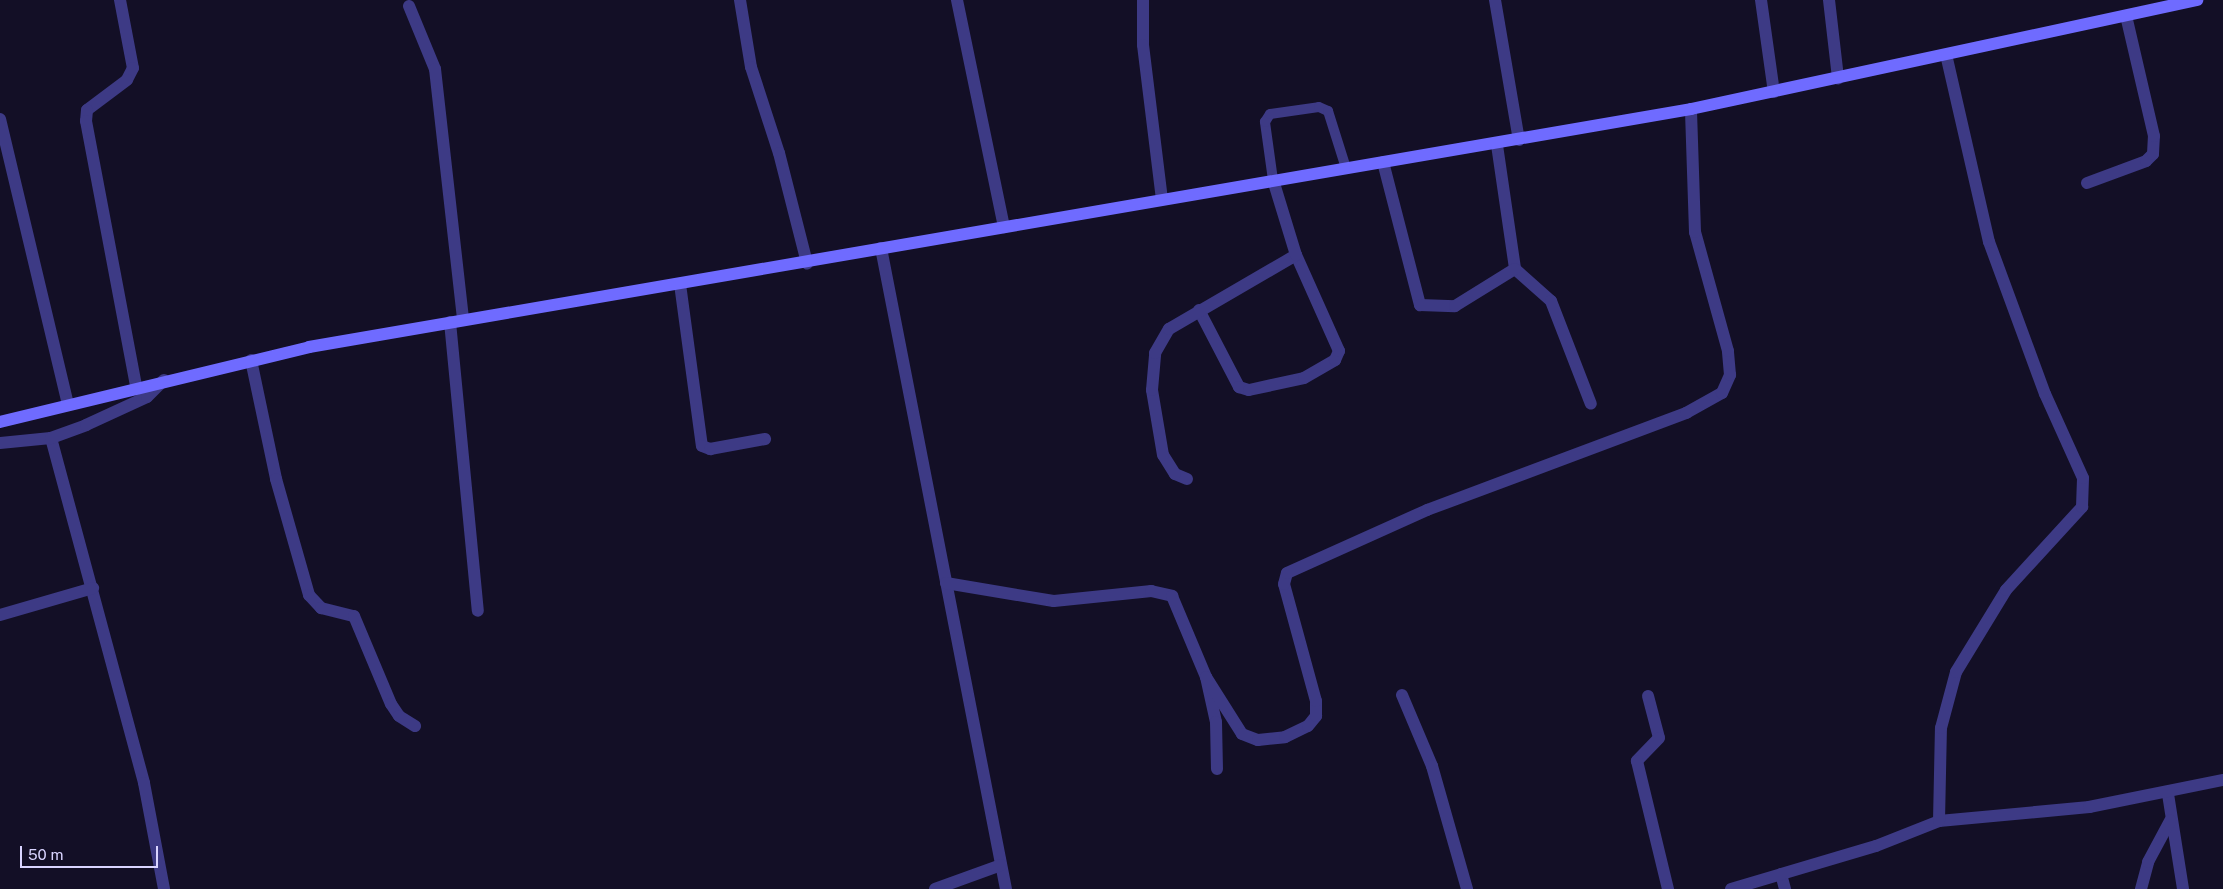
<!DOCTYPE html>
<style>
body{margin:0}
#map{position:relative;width:2223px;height:889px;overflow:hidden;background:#130f26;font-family:"Public Sans",sans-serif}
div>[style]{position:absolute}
.service>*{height:10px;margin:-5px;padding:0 5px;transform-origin:5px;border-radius:5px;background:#3d3a85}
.minor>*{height:12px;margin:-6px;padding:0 6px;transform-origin:6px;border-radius:6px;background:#3d3a85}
.secondary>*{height:12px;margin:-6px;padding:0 6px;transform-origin:6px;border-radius:6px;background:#6f6bff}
span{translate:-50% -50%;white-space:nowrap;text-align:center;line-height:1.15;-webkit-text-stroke:4px #130f26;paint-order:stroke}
.scale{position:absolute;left:20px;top:846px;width:138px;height:22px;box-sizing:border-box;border:2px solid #d9d4ff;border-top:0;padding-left:6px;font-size:15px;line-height:18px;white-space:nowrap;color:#d9d4ff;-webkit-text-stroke:4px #130f26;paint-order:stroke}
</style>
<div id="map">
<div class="service">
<i style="left:1273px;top:180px;width:59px;rotate:-97.9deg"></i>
<i style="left:1265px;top:122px;width:9px;rotate:-58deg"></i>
<i style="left:1270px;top:114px;width:49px;rotate:-8.1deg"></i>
<i style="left:1319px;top:107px;width:10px;rotate:24deg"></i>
<i style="left:1328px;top:111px;width:60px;rotate:72.5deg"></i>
</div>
<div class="minor">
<i style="left:120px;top:0;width:69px;rotate:79.2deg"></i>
<i style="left:133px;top:68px;width:13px;rotate:117deg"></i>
<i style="left:127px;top:80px;width:50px;rotate:143.1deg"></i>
<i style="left:87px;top:110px;width:11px;rotate:95deg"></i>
<i style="left:86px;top:121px;width:270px;rotate:79.3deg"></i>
<i style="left:740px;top:0;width:68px;rotate:80.7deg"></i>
<i style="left:751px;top:67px;width:90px;rotate:72deg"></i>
<i style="left:779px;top:153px;width:114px;rotate:75.7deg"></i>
<i style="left:957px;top:0;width:232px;rotate:78.3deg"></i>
<i style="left:1143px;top:0;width:45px;rotate:90deg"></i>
<i style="left:1143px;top:45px;width:155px;rotate:83deg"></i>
<i style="left:1495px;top:0;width:142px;rotate:80.3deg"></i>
<i style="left:1761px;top:0;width:93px;rotate:82deg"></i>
<i style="left:1829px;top:0;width:79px;rotate:83.4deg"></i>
<i style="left:409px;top:6px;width:68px;rotate:67.6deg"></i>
<i style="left:435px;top:69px;width:252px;rotate:83.6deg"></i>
<i style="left:0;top:119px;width:293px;rotate:76.6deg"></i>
<i style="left:1497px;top:145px;width:125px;rotate:81.7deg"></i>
<i style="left:1515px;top:269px;width:48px;rotate:41.6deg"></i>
<i style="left:1551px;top:301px;width:110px;rotate:68.8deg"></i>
<i style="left:1383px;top:162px;width:148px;rotate:75.5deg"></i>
<i style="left:1420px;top:305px;width:35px;rotate:2deg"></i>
<i style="left:1455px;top:306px;width:70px;rotate:-31.7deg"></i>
<i style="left:2087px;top:183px;width:63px;rotate:-20.4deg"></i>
<i style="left:2146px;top:161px;width:10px;rotate:-45deg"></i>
<i style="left:2153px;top:154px;width:18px;rotate:-87deg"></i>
<i style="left:2154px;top:136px;width:123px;rotate:-103.1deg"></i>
<i style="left:881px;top:248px;width:653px;rotate:78.97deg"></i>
<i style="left:680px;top:284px;width:163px;rotate:82.3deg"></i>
<i style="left:702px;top:446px;width:9px;rotate:21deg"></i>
<i style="left:710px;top:449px;width:56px;rotate:-10.3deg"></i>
<i style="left:1199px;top:310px;width:87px;rotate:62.5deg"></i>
<i style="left:1239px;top:387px;width:10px;rotate:17deg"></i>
<i style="left:1249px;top:390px;width:56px;rotate:-12.3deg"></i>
<i style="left:1304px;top:378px;width:36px;rotate:-30deg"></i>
<i style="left:1335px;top:360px;width:10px;rotate:-66deg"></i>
<i style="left:1339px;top:351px;width:105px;rotate:-114.1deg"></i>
<i style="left:450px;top:322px;width:290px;rotate:84.5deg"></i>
<i style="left:251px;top:360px;width:122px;rotate:78.1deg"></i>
<i style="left:276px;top:479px;width:121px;rotate:74.1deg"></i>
<i style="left:309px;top:595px;width:18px;rotate:47deg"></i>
<i style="left:321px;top:608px;width:34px;rotate:14deg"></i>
<i style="left:354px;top:616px;width:95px;rotate:67.2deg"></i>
<i style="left:391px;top:704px;width:14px;rotate:56deg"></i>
<i style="left:399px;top:716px;width:19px;rotate:32deg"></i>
<i style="left:51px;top:438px;width:357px;rotate:74.9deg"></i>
<i style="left:144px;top:783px;width:108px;rotate:79.3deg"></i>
<i style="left:0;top:443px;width:51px;rotate:-5.6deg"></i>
<i style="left:51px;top:438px;width:37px;rotate:-20deg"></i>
<i style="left:86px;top:425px;width:67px;rotate:-24.7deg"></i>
<i style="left:147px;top:397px;width:24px;rotate:-45deg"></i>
<i style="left:1187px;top:479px;width:13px;rotate:-157deg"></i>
<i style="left:1175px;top:474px;width:22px;rotate:-122deg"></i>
<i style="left:1163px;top:455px;width:66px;rotate:-99.6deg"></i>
<i style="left:1152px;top:390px;width:37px;rotate:-85deg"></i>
<i style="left:1155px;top:353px;width:28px;rotate:-60deg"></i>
<i style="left:1169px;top:329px;width:147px;rotate:-30.2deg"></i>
<i style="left:1296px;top:255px;width:78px;rotate:-107deg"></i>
<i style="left:946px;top:583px;width:109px;rotate:9.5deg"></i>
<i style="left:1054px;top:601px;width:98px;rotate:-5.9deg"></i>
<i style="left:1151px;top:591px;width:22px;rotate:13deg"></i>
<i style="left:1172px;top:596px;width:88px;rotate:67.2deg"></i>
<i style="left:1206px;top:677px;width:46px;rotate:77.5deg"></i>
<i style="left:1216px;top:722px;width:47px;rotate:88.8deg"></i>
<i style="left:0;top:615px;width:97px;rotate:-16.2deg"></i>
<i style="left:1206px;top:677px;width:67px;rotate:57.7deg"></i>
<i style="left:1242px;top:734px;width:17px;rotate:21deg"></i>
<i style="left:1258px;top:740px;width:27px;rotate:-6deg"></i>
<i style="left:1285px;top:737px;width:25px;rotate:-26deg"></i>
<i style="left:1308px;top:726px;width:13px;rotate:-51deg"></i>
<i style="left:1316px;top:716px;width:15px;rotate:-90deg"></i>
<i style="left:1316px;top:701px;width:121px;rotate:-105.3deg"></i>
<i style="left:1284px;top:584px;width:11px;rotate:-75deg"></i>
<i style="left:1287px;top:573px;width:154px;rotate:-24.2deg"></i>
<i style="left:1427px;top:510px;width:277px;rotate:-20.5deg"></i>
<i style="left:1686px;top:413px;width:41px;rotate:-29.1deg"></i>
<i style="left:1722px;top:393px;width:20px;rotate:-66deg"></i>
<i style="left:1730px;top:375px;width:24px;rotate:-95deg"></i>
<i style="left:1728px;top:351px;width:123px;rotate:-105.5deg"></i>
<i style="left:1695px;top:232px;width:123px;rotate:-91.9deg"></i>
<i style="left:1402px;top:695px;width:77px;rotate:67.1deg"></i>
<i style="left:1432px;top:766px;width:128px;rotate:74.1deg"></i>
<i style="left:1648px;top:696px;width:43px;rotate:75.3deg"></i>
<i style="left:1659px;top:738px;width:32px;rotate:134deg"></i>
<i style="left:1637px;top:761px;width:132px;rotate:76.4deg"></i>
<i style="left:2168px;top:794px;width:96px;rotate:81deg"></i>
<i style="left:1939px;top:821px;width:151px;rotate:-5.3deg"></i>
<i style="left:2089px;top:807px;width:137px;rotate:-11.4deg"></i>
<i style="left:1781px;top:874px;width:16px;rotate:75deg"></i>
<i style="left:935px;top:889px;width:70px;rotate:-20deg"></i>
<i style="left:1731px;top:889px;width:151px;rotate:-16.5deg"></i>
<i style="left:1876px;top:846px;width:68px;rotate:-21.6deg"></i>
<i style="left:1939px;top:821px;width:93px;rotate:-88.8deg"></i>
<i style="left:1941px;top:728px;width:58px;rotate:-75deg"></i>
<i style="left:1956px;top:672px;width:96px;rotate:-58.6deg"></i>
<i style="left:2006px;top:590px;width:113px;rotate:-47.5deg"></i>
<i style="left:2082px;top:507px;width:29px;rotate:-88deg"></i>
<i style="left:2083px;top:478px;width:92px;rotate:-114.3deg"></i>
<i style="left:2045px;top:394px;width:162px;rotate:-110.2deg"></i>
<i style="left:1989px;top:242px;width:192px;rotate:-102.9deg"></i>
<i style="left:2141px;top:889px;width:28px;rotate:-75deg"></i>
<i style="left:2148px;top:862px;width:47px;rotate:-61.8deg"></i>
</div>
<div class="secondary">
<i style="left:0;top:422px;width:318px;rotate:-13.6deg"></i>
<i style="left:309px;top:347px;width:1402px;rotate:-9.77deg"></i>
<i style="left:1691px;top:109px;width:518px;rotate:-12.16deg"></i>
</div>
<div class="scale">50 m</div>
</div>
